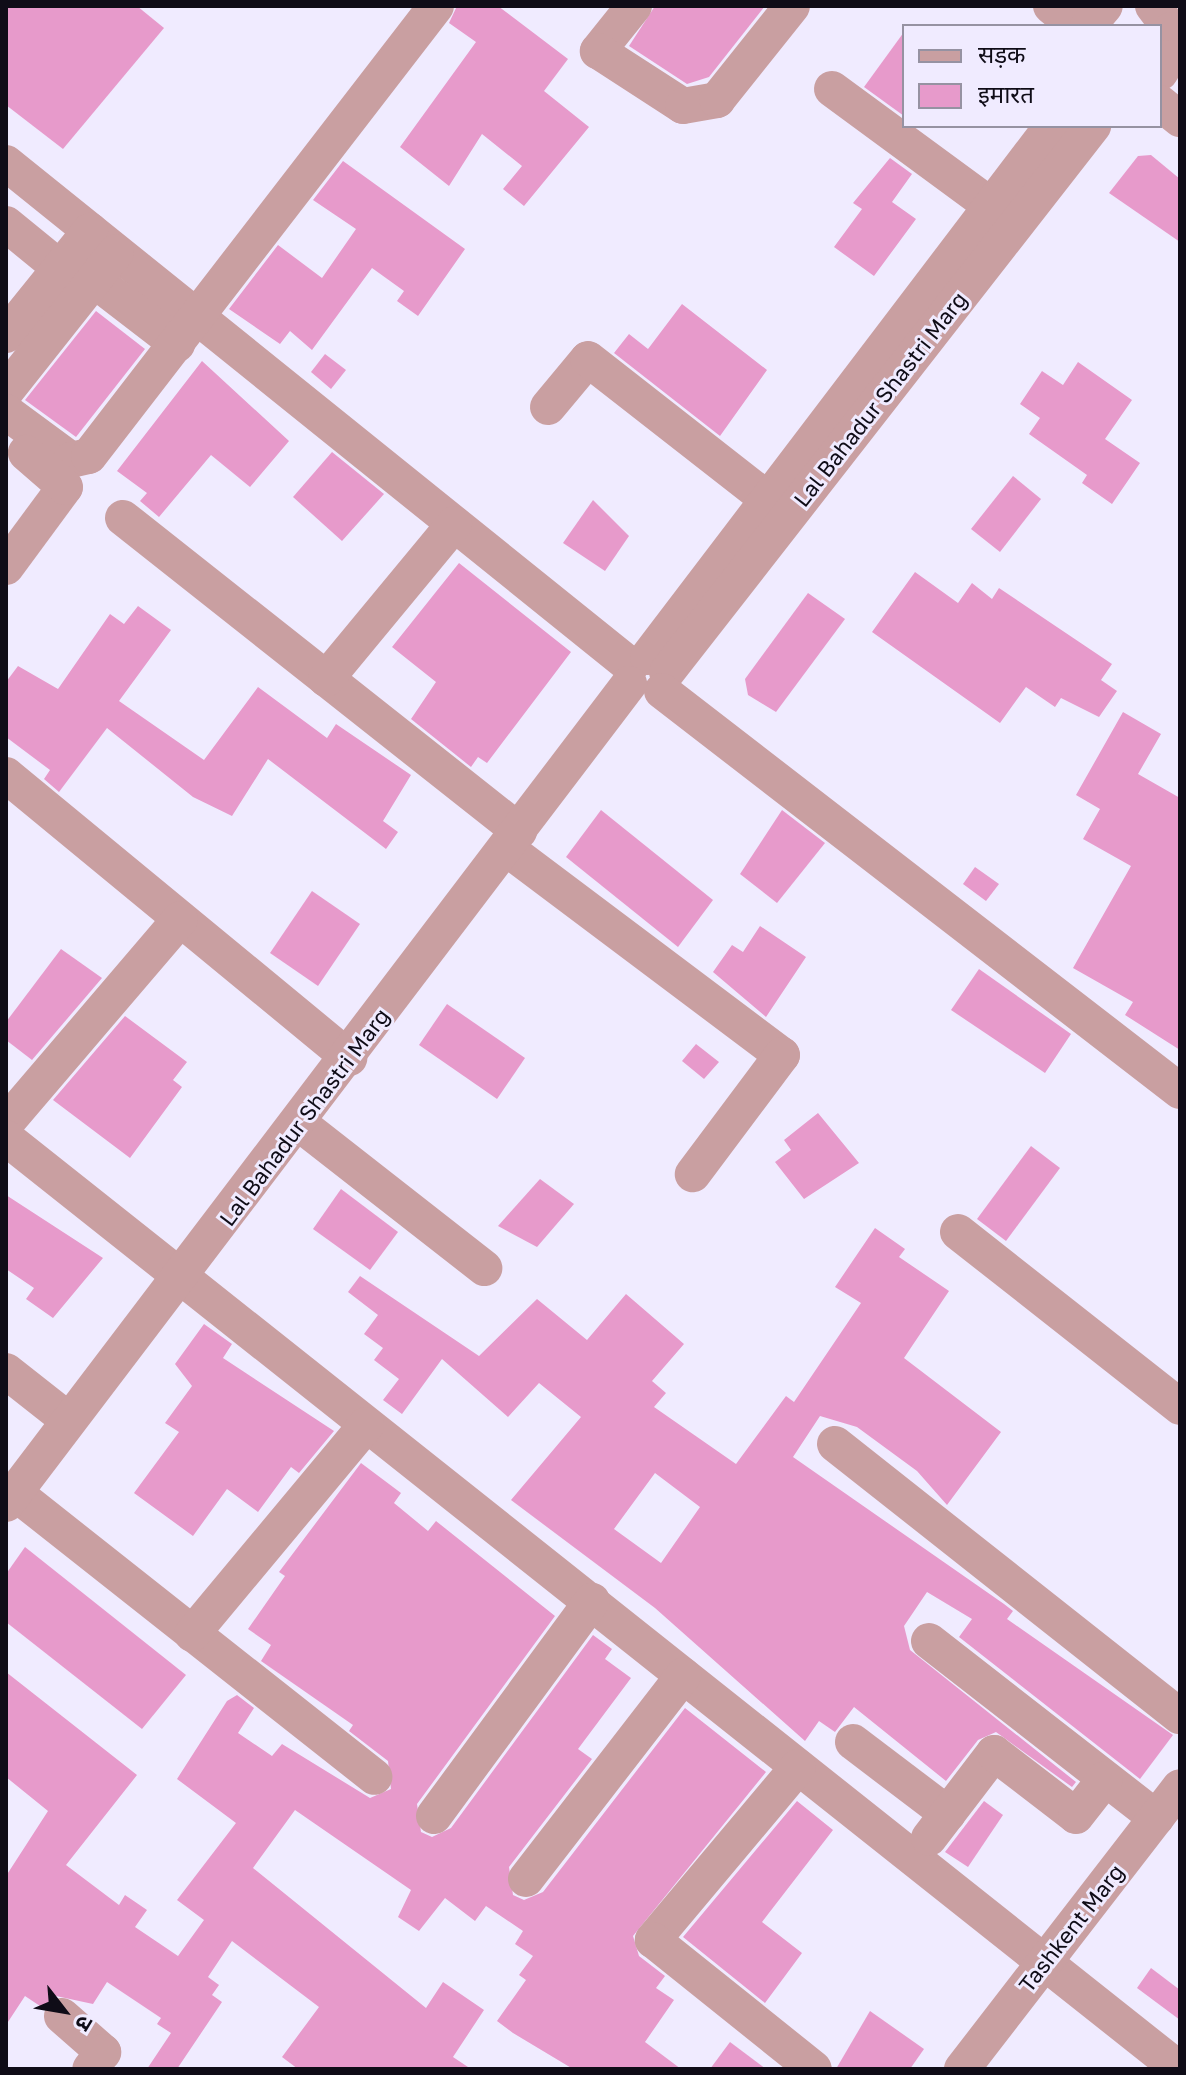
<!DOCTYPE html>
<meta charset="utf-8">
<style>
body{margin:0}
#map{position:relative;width:1186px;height:2075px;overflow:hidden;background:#f0ebff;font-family:"Golos Text","Noto Sans Devanagari",sans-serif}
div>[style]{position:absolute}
.building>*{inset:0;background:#e79acb}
.minor>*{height:36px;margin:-18px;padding:0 18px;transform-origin:18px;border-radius:18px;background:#c99fa1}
span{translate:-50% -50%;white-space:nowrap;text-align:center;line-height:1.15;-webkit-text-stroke:6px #f0ebff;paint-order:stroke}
.street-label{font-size:22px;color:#0f0c17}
.frame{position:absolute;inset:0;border:8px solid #0f0c17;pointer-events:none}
.legend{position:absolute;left:902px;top:24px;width:260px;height:104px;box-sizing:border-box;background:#f0ebff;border:2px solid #9692a2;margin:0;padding:10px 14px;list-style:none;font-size:24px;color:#0f0c17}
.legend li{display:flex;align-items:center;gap:16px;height:40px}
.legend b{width:40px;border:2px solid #9692a2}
.north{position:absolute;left:24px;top:1971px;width:80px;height:80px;-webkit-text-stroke:6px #f0ebff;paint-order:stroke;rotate:121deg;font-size:22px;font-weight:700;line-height:32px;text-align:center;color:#0f0c17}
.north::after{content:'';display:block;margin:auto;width:28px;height:36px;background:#0f0c17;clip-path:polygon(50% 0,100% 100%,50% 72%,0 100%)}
</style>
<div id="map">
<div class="building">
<i style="clip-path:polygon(6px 6px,137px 6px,164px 28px,63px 149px,6px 105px)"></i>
<i style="clip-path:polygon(457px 6px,498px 6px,568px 59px,544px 91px,589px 127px,524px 206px,503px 189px,522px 166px,482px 134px,449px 186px,400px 147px,476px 42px,449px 23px)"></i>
<i style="clip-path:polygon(655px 6px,765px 6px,709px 77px,687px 84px,629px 46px)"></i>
<i style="clip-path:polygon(904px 32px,904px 116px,864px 87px)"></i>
<i style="clip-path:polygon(1151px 155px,1180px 179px,1180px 242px,1109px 193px,1138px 156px)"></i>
<i style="clip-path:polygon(890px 158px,912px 174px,892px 202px,916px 219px,874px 276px,834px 247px,862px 209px,853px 203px)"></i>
<i style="clip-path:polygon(343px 161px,465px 249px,418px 316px,397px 301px,404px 291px,372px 268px,312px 350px,290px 331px,280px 344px,229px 309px,278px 245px,322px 278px,356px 229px,313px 200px)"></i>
<i style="clip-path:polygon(682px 304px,767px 370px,720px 436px,614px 353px,629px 334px,648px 349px)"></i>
<i style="clip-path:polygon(96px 311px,145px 349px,76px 437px,25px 400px)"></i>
<i style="clip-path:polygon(325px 354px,346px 370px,331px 389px,311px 372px)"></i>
<i style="clip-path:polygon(202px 361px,289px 441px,250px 487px,211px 455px,159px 517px,140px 501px,147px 493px,117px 471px)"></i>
<i style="clip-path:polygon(1078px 362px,1132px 400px,1105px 439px,1140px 463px,1112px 504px,1082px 483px,1087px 475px,1029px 434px,1040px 418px,1020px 404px,1042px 371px,1063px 385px)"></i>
<i style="clip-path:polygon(332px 452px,384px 494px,342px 541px,293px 497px)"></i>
<i style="clip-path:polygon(1013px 476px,1041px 499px,1000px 552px,971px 529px)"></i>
<i style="clip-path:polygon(593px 500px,629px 536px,605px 571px,563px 543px)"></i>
<i style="clip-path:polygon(459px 563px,571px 652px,487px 763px,478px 757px,471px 767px,411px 719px,436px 682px,392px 647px)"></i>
<i style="clip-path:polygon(915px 572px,958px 603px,972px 583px,992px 599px,999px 588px,1112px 664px,1101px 680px,1117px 691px,1099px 717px,1061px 698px,1055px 707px,1026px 687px,1000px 723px,872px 632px)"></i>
<i style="clip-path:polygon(808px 593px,845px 619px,776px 712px,748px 695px,745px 679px)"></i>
<i style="clip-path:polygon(138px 606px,171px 630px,119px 701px,204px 760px,258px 687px,327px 738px,336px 724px,411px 775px,383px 821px,398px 832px,386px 849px,268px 759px,232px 816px,193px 797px,107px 728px,59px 792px,44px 779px,50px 770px,6px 737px,6px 682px,18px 666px,58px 689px,110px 614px,124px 624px)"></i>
<i style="clip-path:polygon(1123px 712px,1161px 734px,1138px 774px,1180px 798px,1180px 1050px,1125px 1015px,1133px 1002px,1073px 968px,1131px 866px,1083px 839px,1100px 809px,1076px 795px)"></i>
<i style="clip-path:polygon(601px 810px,713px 900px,678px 947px,566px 857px)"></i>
<i style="clip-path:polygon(782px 810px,825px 843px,777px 903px,740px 874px)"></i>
<i style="clip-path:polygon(975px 867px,999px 884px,986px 901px,963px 884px)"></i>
<i style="clip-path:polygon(312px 891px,360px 924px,318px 986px,270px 953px)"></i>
<i style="clip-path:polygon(760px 926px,806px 957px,766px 1017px,713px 972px,732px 945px,743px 952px)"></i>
<i style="clip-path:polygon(61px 949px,102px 978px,32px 1060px,6px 1040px,6px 1022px)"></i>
<i style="clip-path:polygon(979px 969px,1071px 1034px,1045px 1073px,951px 1010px)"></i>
<i style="clip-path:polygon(447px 1004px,525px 1058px,497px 1099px,419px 1045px)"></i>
<i style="clip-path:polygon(125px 1016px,187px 1062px,173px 1080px,182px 1087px,130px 1158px,53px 1100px)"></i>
<i style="clip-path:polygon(696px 1044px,719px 1062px,704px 1079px,682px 1061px)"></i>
<i style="clip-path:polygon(818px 1113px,859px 1163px,804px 1199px,775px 1162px,791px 1150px,784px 1140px)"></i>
<i style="clip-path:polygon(1031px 1146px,1060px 1168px,1006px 1241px,977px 1219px)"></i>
<i style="clip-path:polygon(540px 1179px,574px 1204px,537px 1247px,498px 1226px)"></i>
<i style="clip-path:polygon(341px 1189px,398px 1232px,370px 1270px,313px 1229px)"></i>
<i style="clip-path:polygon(6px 1195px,103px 1258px,53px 1318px,26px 1299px,34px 1288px,6px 1269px)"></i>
<i style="clip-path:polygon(evenodd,875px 1228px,905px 1249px,899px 1257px,949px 1291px,904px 1358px,1001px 1432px,947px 1505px,917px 1471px,857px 1427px,820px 1416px,793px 1457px,1004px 1604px,1013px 1611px,1007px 1619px,1173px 1735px,1140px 1779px,959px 1637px,972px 1619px,927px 1592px,904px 1626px,910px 1650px,1076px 1782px,1072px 1787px,996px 1732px,978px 1740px,946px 1781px,854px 1707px,835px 1732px,819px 1721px,805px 1741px,655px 1608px,511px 1500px,581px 1417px,539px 1383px,508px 1417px,442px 1359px,402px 1414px,383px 1400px,399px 1379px,374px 1360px,383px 1348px,364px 1334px,378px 1315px,348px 1292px,360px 1276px,479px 1356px,537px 1299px,587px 1340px,626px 1294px,684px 1344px,652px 1381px,666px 1393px,654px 1407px,736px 1464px,786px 1396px,794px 1402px,861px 1303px,835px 1287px,875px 1228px,655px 1473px,700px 1507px,661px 1563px,614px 1529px,655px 1473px)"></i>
<i style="clip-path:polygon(204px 1324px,232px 1344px,223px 1358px,334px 1431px,299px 1473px,291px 1467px,258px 1512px,227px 1489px,193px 1536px,134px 1493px,179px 1432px,165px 1423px,192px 1386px,175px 1364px)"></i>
<i style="clip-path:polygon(361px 1463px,401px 1493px,394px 1503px,428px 1531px,436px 1521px,555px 1616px,417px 1804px,421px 1832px,432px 1837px,451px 1828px,593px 1635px,612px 1649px,605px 1659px,631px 1678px,578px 1749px,592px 1759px,509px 1867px,513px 1895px,524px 1900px,543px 1892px,685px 1708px,766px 1772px,633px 1936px,639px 1956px,665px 1976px,656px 1988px,674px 2000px,645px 2042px,681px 2069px,573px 2069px,513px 2033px,497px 2021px,526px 1980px,519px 1975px,533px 1956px,515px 1944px,523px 1931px,486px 1906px,475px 1921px,445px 1898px,419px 1931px,398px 1917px,411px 1890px,295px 1810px,253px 1868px,426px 2008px,443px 1982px,484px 2010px,453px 2057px,471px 2069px,298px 2069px,282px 2057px,319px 2007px,232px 1941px,208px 1977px,219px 1985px,212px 1995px,222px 2002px,177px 2069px,147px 2069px,171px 2033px,157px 2024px,161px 2018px,107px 1982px,93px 2004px,56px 1996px,43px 2008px,25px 1996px,6px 2025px,6px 1876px,48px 1811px,6px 1777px,6px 1672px,137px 1775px,66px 1865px,119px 1905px,125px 1895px,147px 1910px,135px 1927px,178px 1956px,204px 1920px,177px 1900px,236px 1823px,177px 1779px,227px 1701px,237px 1695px,254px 1708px,238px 1733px,272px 1756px,282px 1744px,370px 1798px,391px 1789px,388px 1761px,349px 1731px,353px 1725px,261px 1661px,271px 1645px,248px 1629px,285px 1576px,279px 1572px)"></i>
<i style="clip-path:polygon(25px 1547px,186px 1675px,142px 1729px,6px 1622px,6px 1574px)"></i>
<i style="clip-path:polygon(797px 1801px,833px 1830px,762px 1922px,802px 1953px,765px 2003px,683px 1937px)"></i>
<i style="clip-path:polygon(984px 1801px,1003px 1815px,968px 1867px,945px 1852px)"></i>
<i style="clip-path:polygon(1151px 1968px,1180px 1990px,1180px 2020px,1137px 1988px)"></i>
<i style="clip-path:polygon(870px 2011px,924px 2049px,910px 2069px,836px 2069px)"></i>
<i style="clip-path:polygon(730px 2042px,766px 2069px,710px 2069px)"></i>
</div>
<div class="minor">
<i style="left:634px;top:6px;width:58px;rotate:128.7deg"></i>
<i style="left:598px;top:51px;width:101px;rotate:32.9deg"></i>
<i style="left:683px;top:106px;width:35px;rotate:-10deg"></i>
<i style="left:717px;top:100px;width:120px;rotate:-51.4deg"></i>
<i style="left:1051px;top:6px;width:32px;rotate:39deg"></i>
<i style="left:1153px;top:6px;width:30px;rotate:53deg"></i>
<i style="left:1171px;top:30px;width:28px;rotate:94deg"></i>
<i style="left:1169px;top:58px;width:17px;rotate:121deg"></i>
<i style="left:1088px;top:26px;width:26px;rotate:-50deg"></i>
<i style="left:832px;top:89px;width:197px;rotate:36.3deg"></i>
<i style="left:1160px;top:103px;width:26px;rotate:39deg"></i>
<i style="left:6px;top:163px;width:802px;rotate:38.83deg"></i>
<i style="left:6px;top:224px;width:70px;rotate:39.2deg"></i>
<i style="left:94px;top:280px;width:105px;rotate:37.6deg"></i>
<i style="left:6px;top:335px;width:134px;rotate:-51.1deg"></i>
<i style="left:6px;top:391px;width:177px;rotate:-51.6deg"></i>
<i style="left:548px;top:407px;width:62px;rotate:-50.2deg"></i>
<i style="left:588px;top:359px;width:226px;rotate:38deg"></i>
<i style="left:6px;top:412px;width:81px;rotate:36.4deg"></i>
<i style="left:71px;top:460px;width:18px;rotate:-13deg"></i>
<i style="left:89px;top:456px;width:568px;rotate:-52.36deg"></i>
<i style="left:123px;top:518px;width:505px;rotate:38.32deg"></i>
<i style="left:6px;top:567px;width:99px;rotate:-53.6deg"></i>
<i style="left:65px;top:487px;width:52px;rotate:-138.9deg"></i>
<i style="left:648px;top:657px;width:667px;rotate:-52.74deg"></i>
<i style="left:667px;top:672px;width:693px;rotate:-52.04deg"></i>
<i style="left:326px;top:679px;width:201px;rotate:-50.4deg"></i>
<i style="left:662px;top:691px;width:654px;rotate:37.68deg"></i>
<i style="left:6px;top:775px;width:445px;rotate:39.5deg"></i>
<i style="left:506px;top:848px;width:345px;rotate:36.9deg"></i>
<i style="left:782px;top:1055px;width:149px;rotate:126.8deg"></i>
<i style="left:6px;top:1123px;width:268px;rotate:-49.5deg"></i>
<i style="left:300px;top:1124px;width:234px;rotate:38deg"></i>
<i style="left:6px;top:1138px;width:1498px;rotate:38.44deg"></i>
<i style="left:958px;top:1232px;width:283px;rotate:38.2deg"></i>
<i style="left:6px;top:1371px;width:78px;rotate:38.2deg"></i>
<i style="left:835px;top:1444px;width:439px;rotate:38.3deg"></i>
<i style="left:15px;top:1493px;width:458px;rotate:38.3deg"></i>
<i style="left:6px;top:1504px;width:1030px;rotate:-52.77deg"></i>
<i style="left:192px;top:1634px;width:272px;rotate:-50.2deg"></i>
<i style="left:929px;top:1641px;width:288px;rotate:37.9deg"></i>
<i style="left:853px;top:1742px;width:119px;rotate:37.2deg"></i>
<i style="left:798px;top:1767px;width:226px;rotate:130deg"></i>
<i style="left:653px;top:1940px;width:206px;rotate:38.7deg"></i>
<i style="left:434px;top:1816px;width:267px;rotate:-53.7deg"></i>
<i style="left:929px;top:1838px;width:107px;rotate:-52.6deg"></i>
<i style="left:994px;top:1753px;width:103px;rotate:37.5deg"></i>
<i style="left:1076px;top:1816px;width:47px;rotate:-51.9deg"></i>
<i style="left:526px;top:1879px;width:257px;rotate:-52.3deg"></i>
<i style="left:62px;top:2016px;width:55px;rotate:41.3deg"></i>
<i style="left:103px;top:2052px;width:21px;rotate:127deg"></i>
<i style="left:962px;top:2069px;width:356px;rotate:-52.3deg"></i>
</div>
<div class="street-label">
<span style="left:880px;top:399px;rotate:-52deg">Lal Bahadur Shastri Marg</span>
<span style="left:304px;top:1117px;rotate:-53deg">Lal Bahadur Shastri Marg</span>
<span style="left:1071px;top:1928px;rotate:-52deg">Tashkent Marg</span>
</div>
<div class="frame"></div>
<ul class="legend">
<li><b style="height:10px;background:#c99fa1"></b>सड़क</li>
<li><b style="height:22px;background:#e79acb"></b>इमारत</li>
</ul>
<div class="north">उ</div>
</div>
